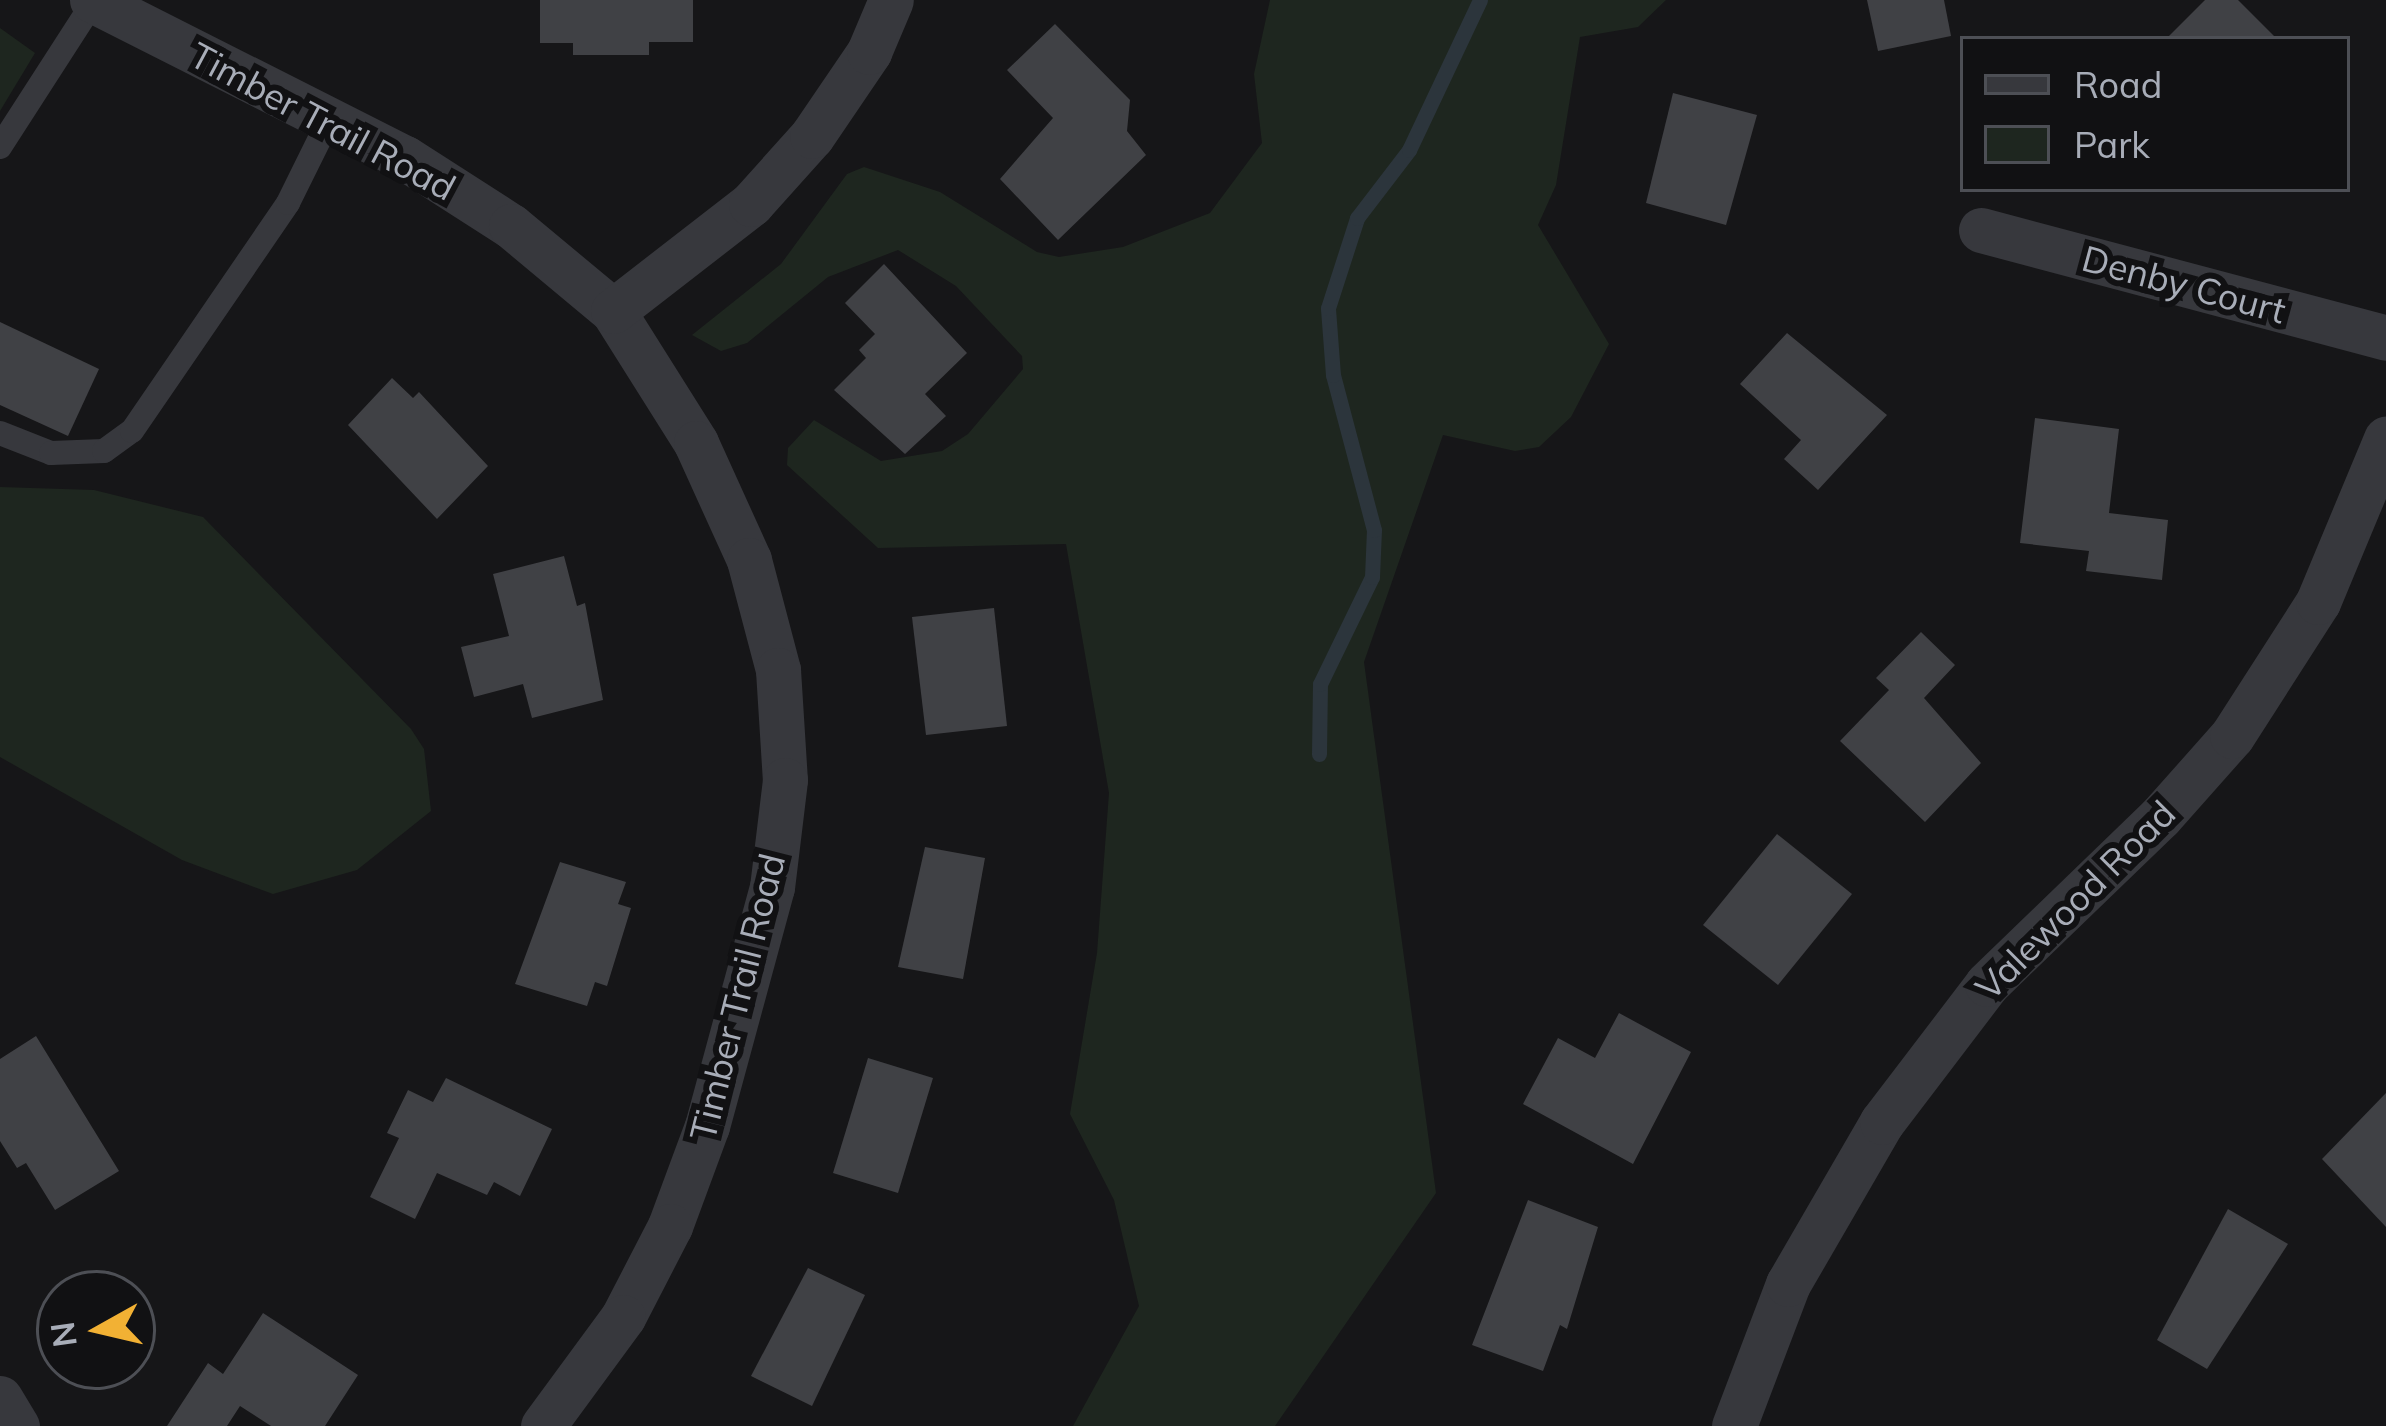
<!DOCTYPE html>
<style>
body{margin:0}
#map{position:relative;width:2386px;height:1426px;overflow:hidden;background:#161618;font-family:Mulish,sans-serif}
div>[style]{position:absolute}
.green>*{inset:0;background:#1e261f}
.stream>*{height:15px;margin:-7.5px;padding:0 7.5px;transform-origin:7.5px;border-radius:7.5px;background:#2c353c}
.building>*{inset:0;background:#404145}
.service>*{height:24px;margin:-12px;padding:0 12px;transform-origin:12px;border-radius:12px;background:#37383d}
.minor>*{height:45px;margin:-22.5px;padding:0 22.5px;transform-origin:22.5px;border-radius:22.5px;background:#37383d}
span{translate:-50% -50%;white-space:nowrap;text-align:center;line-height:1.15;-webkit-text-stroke:12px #111113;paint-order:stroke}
.street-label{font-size:36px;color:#a8adb8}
.legend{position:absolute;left:1960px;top:36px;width:390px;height:156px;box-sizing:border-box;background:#111113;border:3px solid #4d4f55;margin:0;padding:15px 21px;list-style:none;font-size:36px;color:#a8adb8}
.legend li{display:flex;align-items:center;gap:24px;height:60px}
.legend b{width:60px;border:3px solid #4d4f55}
.north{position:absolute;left:36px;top:1270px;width:120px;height:120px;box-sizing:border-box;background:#111113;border:3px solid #4d4f55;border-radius:50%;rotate:262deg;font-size:33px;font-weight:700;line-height:48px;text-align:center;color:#a8adb8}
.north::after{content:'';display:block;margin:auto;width:42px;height:54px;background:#f2b134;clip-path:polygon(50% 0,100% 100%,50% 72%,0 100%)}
</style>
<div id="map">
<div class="green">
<i style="clip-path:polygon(1270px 0,1666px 0,1638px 27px,1580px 37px,1556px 185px,1538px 225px,1609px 344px,1571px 417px,1539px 447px,1515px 451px,1443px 435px,1364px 662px,1436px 1193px,1275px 1426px,1073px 1426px,1139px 1306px,1114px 1200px,1070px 1114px,1097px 953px,1109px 793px,1066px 544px,878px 548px,787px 465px,788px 448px,814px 420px,881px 461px,942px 451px,968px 434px,1023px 369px,1022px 356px,956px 286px,898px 250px,828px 277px,747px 343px,721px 351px,692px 335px,781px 264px,847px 174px,864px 167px,940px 192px,1037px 252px,1059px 257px,1123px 247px,1210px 213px,1262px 143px,1254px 74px)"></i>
<i style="clip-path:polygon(0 28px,35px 53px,0 111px)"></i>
<i style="clip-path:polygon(0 487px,94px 490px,203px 517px,411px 729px,424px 749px,431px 811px,357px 870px,273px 894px,182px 860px,0 757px)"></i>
</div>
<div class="stream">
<i style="left:1319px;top:754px;width:70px;rotate:-89.2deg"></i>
<i style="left:1320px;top:684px;width:119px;rotate:-64.1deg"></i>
<i style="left:1372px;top:577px;width:47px;rotate:-87.6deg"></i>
<i style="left:1374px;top:530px;width:160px;rotate:-104.8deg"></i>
<i style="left:1333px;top:375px;width:67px;rotate:-94.3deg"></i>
<i style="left:1328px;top:308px;width:95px;rotate:-72.1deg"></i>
<i style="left:1357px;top:218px;width:86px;rotate:-52.6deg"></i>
<i style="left:1409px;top:150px;width:166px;rotate:-64.7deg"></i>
</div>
<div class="building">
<i style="clip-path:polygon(540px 0,693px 0,693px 42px,649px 42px,649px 55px,573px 55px,573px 43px,540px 43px)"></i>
<i style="clip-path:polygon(1867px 0,1944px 0,1951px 36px,1878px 51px)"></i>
<i style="clip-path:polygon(2205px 0,2238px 0,2277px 39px,2166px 39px)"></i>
<i style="clip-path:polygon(1055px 24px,1130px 100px,1127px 131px,1146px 155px,1058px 240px,1000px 179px,1053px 118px,1007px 70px)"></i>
<i style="clip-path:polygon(1673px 93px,1757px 115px,1726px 225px,1646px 203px)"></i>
<i style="clip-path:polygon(884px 264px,967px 353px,925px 394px,946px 416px,905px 454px,834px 390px,866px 358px,859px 350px,875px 334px,845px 303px)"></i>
<i style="clip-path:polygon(0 322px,99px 369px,68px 436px,0 405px)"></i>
<i style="clip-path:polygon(1787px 333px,1887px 415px,1818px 490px,1784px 459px,1801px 440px,1740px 384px)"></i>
<i style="clip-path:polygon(392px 378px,413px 398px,419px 392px,488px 466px,437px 519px,348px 425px)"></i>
<i style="clip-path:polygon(2035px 418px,2119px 429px,2109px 513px,2168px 520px,2162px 580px,2086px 571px,2089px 551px,2020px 543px)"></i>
<i style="clip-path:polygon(564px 556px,577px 606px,585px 603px,603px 700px,532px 718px,523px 684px,474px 697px,461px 647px,509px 636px,493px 574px)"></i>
<i style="clip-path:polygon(994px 608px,1007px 726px,926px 735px,912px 617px)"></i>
<i style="clip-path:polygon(1921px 632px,1955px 665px,1924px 698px,1981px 763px,1925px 822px,1840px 741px,1889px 690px,1876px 678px)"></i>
<i style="clip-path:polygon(1777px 834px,1852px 894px,1778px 985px,1703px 925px)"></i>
<i style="clip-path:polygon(925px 847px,985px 858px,963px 979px,898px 967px)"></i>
<i style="clip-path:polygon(560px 862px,626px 882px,618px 904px,631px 908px,607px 986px,595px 982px,587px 1006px,515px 984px)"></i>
<i style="clip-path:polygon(1619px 1013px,1691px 1052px,1633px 1164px,1523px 1104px,1558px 1038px,1595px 1058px)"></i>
<i style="clip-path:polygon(36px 1036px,119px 1171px,55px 1210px,26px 1163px,17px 1168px,0 1141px,0 1059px)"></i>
<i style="clip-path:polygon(868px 1058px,933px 1078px,898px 1193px,833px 1173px)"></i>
<i style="clip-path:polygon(446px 1078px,552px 1129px,520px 1196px,494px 1182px,487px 1195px,437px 1173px,415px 1219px,370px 1197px,399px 1138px,387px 1133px,408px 1090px,433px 1102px)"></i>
<i style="clip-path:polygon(2386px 1093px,2386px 1227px,2322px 1159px)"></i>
<i style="clip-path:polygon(1528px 1200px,1598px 1227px,1567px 1329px,1560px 1325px,1543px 1371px,1472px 1345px)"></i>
<i style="clip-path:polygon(2228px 1209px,2288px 1244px,2207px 1369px,2157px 1340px)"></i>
<i style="clip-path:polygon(808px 1268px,865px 1295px,812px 1406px,751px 1376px)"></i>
<i style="clip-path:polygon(263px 1313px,358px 1375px,325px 1426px,271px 1426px,240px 1406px,227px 1426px,167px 1426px,208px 1363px,223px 1374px)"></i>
</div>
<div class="service">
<i style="left:0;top:147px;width:174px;rotate:-57.2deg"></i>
<i style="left:0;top:433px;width:55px;rotate:21.4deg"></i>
<i style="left:51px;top:453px;width:53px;rotate:-2.2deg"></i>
<i style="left:104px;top:451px;width:34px;rotate:-36deg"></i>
<i style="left:132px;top:431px;width:276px;rotate:-55.6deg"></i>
<i style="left:288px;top:203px;width:93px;rotate:-63.7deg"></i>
</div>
<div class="minor">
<i style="left:92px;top:0;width:351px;rotate:26.8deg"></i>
<i style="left:405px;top:158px;width:126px;rotate:32.7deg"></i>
<i style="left:511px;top:226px;width:133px;rotate:39.8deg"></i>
<i style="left:613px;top:311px;width:156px;rotate:57.8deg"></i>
<i style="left:696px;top:443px;width:128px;rotate:65.6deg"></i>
<i style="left:749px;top:560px;width:114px;rotate:75.2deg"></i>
<i style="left:778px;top:670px;width:110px;rotate:86.4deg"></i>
<i style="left:785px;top:780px;width:108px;rotate:96.9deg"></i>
<i style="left:772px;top:887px;width:248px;rotate:105.2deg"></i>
<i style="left:707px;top:1126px;width:107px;rotate:110.3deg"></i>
<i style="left:670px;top:1226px;width:102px;rotate:117.3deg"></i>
<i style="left:623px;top:1317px;width:135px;rotate:126.3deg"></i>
<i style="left:1981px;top:230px;width:419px;rotate:14.9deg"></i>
<i style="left:613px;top:311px;width:175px;rotate:-37.8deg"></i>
<i style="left:751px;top:204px;width:91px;rotate:-48.1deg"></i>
<i style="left:812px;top:136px;width:102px;rotate:-55.8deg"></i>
<i style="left:869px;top:52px;width:56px;rotate:-67.1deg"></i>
<i style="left:0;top:1398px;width:33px;rotate:59deg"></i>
<i style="left:1734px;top:1426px;width:152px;rotate:-69.2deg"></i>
<i style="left:1788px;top:1284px;width:187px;rotate:-59.9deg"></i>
<i style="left:1882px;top:1122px;width:173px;rotate:-52.7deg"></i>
<i style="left:1987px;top:984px;width:240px;rotate:-44deg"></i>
<i style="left:2160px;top:817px;width:108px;rotate:-48.4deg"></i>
<i style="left:2232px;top:736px;width:159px;rotate:-57.3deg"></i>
<i style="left:2318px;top:602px;width:177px;rotate:-67.4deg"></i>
</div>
<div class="street-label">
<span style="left:323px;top:121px;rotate:28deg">Timber Trail Road</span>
<span style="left:2184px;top:284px;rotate:15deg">Denby Court</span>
<span style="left:2075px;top:900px;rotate:-45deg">Valewood Road</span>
<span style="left:737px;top:997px;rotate:-76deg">Timber Trail Road</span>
</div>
<ul class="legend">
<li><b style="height:15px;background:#37383d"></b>Road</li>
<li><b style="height:33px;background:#1e261f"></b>Park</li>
</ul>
<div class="north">N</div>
</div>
